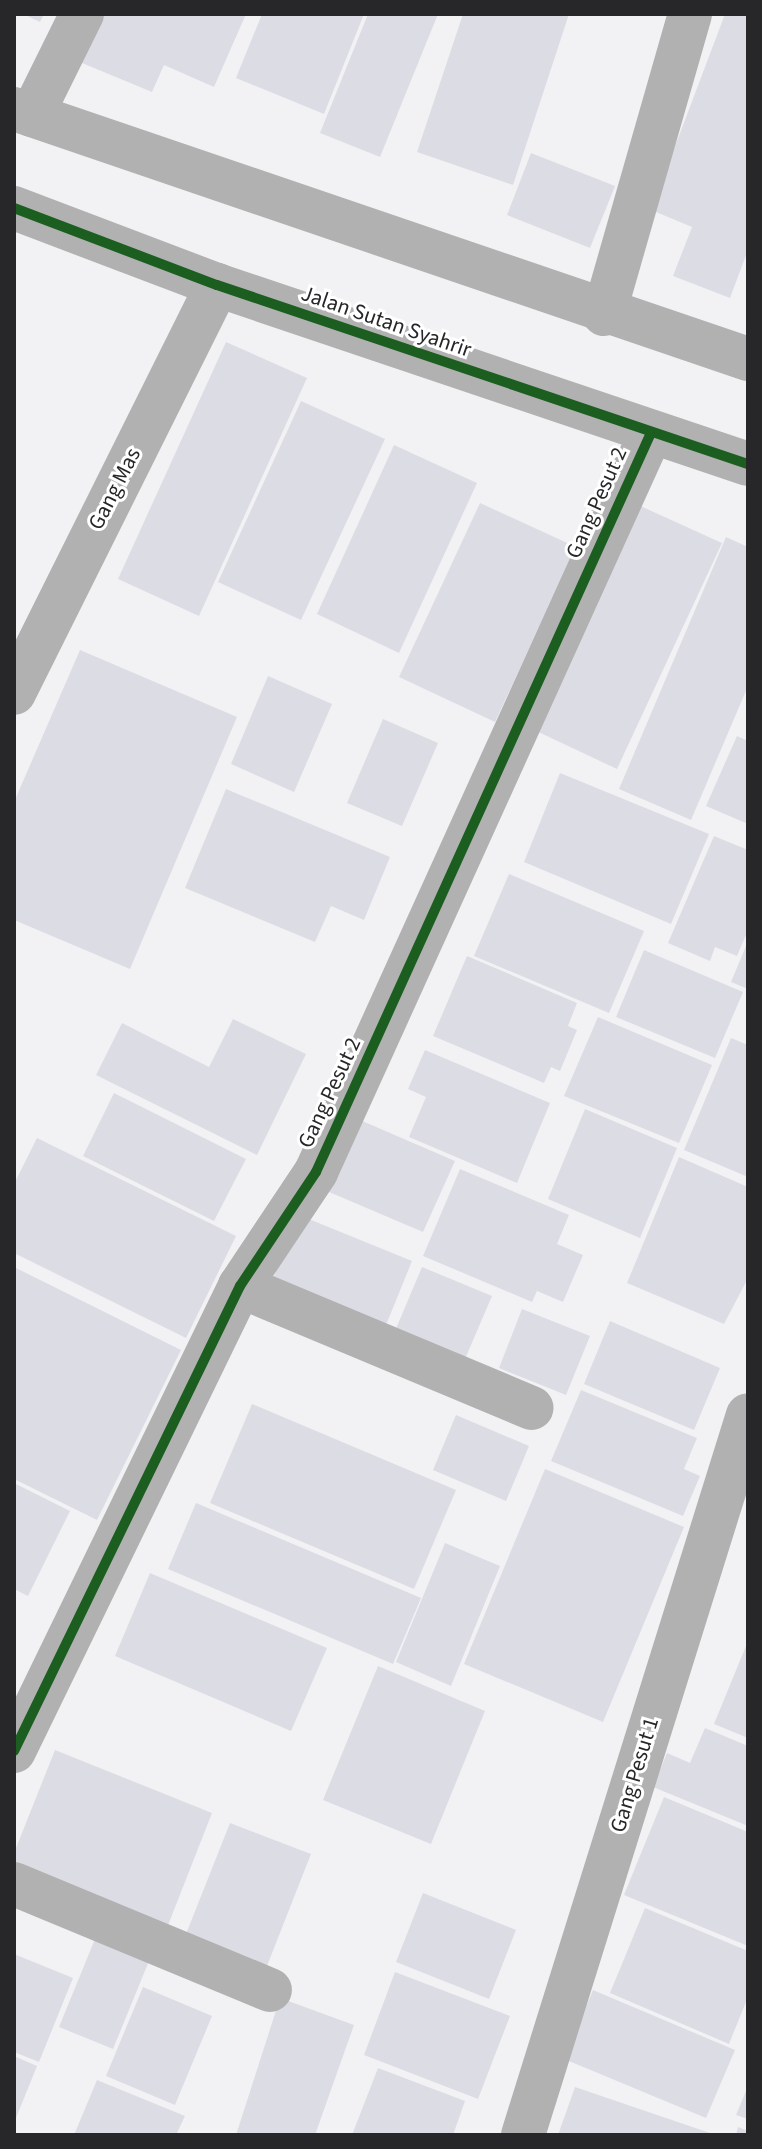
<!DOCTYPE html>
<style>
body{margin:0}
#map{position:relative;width:762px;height:2149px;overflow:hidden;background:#f2f2f5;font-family:"Source Sans 3",sans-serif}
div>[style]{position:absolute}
.building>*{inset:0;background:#dcdce5}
.minor>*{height:44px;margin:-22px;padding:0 22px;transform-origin:22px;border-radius:22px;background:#b1b1b1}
.cycleway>*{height:10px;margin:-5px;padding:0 5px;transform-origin:5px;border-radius:5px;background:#1b5e20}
span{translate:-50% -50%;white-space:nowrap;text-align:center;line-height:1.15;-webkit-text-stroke:6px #fff;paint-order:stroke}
.street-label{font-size:22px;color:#272729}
.frame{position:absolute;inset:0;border:16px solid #272729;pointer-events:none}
</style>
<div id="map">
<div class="building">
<i style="clip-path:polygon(23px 14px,44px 14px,40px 22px)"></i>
<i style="clip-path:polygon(102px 14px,186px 15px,246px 14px,214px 87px,164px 65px,152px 92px,82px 63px)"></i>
<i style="clip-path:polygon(262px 14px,364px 14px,324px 114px,236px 78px)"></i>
<i style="clip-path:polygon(368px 14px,438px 14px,380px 157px,320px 133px)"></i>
<i style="clip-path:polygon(463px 14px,569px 14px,513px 185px,417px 152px)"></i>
<i style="clip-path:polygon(725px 14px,748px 14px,748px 250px,730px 298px,673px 276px,692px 227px,651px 210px)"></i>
<i style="clip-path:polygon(531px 153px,615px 186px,590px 248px,507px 215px)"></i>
<i style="clip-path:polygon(226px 342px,307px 378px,199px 616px,118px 579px)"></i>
<i style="clip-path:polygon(301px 401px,385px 439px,301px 620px,218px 582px)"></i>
<i style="clip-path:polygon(394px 445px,477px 483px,399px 653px,317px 614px)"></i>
<i style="clip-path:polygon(480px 503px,576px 547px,495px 722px,399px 677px)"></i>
<i style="clip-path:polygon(636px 504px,722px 543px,617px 769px,532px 729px)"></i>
<i style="clip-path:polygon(726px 537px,748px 547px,748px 686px,691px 820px,619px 789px)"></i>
<i style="clip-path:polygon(80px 650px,237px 717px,130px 969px,14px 920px,14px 802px)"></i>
<i style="clip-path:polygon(268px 676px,332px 704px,294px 792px,231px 764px)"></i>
<i style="clip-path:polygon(383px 719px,438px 743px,402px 826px,347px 803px)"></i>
<i style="clip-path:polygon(737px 736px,748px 741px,748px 824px,706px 806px)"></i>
<i style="clip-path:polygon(560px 773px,709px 834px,671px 924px,524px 862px)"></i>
<i style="clip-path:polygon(226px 789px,390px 857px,364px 920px,331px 906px,315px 942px,185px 888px)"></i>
<i style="clip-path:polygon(714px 836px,748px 850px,748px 930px,737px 956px,715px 947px,710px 961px,668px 943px)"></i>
<i style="clip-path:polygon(509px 874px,644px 931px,609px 1013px,474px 956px)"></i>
<i style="clip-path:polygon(748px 941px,748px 989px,731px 982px)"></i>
<i style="clip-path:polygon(644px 950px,743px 992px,715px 1058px,616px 1017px)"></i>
<i style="clip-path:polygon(467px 956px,577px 1003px,568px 1026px,577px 1030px,560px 1071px,551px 1067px,544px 1083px,433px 1036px)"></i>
<i style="clip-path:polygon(598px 1017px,712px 1065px,679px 1143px,564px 1096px)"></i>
<i style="clip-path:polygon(233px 1019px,306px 1054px,257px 1155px,96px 1075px,122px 1023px,209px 1067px)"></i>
<i style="clip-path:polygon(731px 1038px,748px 1045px,748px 1177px,684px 1150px)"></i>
<i style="clip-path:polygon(425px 1050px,550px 1103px,517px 1183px,409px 1137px,426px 1097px,408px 1089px)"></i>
<i style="clip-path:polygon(114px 1093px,246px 1159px,214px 1221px,83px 1156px)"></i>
<i style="clip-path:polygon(585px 1109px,677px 1148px,640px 1238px,548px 1199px)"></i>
<i style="clip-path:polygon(360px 1120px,455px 1161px,423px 1232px,329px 1192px)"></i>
<i style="clip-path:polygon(37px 1138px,236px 1236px,186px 1338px,14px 1253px,14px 1184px)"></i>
<i style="clip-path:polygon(679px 1157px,748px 1187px,748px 1278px,724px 1324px,627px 1283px)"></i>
<i style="clip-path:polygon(460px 1169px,569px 1215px,557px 1244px,583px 1255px,563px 1302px,537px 1291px,532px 1302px,423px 1256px)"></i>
<i style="clip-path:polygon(299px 1215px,412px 1261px,384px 1330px,271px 1284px)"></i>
<i style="clip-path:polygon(14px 1267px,181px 1350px,97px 1520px,14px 1479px)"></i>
<i style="clip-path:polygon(422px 1267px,492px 1296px,465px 1359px,395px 1331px)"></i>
<i style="clip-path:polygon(522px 1309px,590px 1336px,566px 1395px,499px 1368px)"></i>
<i style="clip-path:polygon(610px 1321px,720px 1368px,694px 1430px,584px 1384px)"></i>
<i style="clip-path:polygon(581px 1390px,697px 1438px,684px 1469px,700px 1476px,683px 1516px,551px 1461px)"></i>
<i style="clip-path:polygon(252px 1404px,456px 1490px,414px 1589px,210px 1503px)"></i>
<i style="clip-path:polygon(456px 1415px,529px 1446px,506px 1501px,433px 1470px)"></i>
<i style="clip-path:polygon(545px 1469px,684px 1527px,603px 1722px,464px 1664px)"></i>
<i style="clip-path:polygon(14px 1483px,70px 1511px,28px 1596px,14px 1589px)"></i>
<i style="clip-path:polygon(196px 1503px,421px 1598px,393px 1664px,168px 1569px)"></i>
<i style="clip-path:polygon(445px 1543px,500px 1566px,451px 1686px,396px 1662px)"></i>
<i style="clip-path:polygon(150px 1573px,327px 1648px,291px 1731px,115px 1656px)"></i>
<i style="clip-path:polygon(748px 1641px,748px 1738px,714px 1724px)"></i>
<i style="clip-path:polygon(378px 1666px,485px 1711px,431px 1844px,323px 1800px)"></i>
<i style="clip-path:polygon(705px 1728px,748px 1746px,748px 1826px,653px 1787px,667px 1753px,690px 1763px)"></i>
<i style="clip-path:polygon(55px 1750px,212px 1813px,165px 1933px,14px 1873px,14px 1853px)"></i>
<i style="clip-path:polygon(664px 1797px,748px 1832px,748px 1946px,624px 1895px)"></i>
<i style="clip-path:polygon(230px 1823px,311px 1854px,267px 1966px,186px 1934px)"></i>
<i style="clip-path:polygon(423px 1893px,516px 1930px,489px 1999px,396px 1962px)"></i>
<i style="clip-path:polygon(645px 1908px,748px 1951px,748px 1997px,729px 2044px,610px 1993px)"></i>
<i style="clip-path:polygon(95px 1939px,149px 1961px,113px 2049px,59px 2027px)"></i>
<i style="clip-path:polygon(14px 1954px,73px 1978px,39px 2062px,14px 2052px)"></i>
<i style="clip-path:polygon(395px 1972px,510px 2016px,478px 2099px,364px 2055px)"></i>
<i style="clip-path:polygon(143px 1987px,212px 2016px,175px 2105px,106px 2076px)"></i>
<i style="clip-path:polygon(593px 1990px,735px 2050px,706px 2118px,564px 2059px)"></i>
<i style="clip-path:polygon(280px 1998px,354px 2025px,315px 2135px,236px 2135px)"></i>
<i style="clip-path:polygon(14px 2056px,37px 2066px,14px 2123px)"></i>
<i style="clip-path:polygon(378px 2068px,465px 2101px,453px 2135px,352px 2135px)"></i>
<i style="clip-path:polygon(97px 2080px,185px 2116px,176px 2135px,74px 2135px)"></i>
<i style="clip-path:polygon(748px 2086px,748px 2119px,736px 2115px)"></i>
<i style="clip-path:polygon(575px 2087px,713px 2134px,713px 2135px,558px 2135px)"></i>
<i style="clip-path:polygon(738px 2127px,748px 2131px,748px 2135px,736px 2135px)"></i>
</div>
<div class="minor">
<i style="left:14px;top:109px;width:775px;rotate:18.81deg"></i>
<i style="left:32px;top:115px;width:113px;rotate:-63.7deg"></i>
<i style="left:14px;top:208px;width:217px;rotate:20.8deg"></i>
<i style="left:217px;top:285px;width:560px;rotate:18.63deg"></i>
<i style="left:604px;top:314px;width:312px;rotate:-74deg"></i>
<i style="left:14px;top:693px;width:456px;rotate:-63.5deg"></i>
<i style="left:240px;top:1286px;width:316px;rotate:22.7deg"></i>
<i style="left:14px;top:1751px;width:517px;rotate:-64.08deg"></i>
<i style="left:240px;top:1286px;width:137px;rotate:-56.3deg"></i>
<i style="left:316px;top:1172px;width:809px;rotate:-65.62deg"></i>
<i style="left:14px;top:1884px;width:277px;rotate:22.5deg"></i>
<i style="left:523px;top:2135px;width:754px;rotate:-72.65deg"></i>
</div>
<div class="cycleway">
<i style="left:14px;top:208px;width:217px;rotate:20.8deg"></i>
<i style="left:217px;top:285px;width:560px;rotate:18.63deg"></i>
<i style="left:14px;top:1751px;width:517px;rotate:-64.08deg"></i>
<i style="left:240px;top:1286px;width:137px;rotate:-56.3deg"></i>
<i style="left:316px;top:1172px;width:809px;rotate:-65.62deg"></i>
</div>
<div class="street-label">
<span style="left:386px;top:322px;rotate:19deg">Jalan Sutan Syahrir</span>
<span style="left:115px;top:489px;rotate:-63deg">Gang Mas</span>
<span style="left:597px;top:503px;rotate:-66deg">Gang Pesut 2</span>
<span style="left:330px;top:1093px;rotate:-65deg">Gang Pesut 2</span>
<span style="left:635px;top:1775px;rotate:-73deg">Gang Pesut 1</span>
</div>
<div class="frame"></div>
</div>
